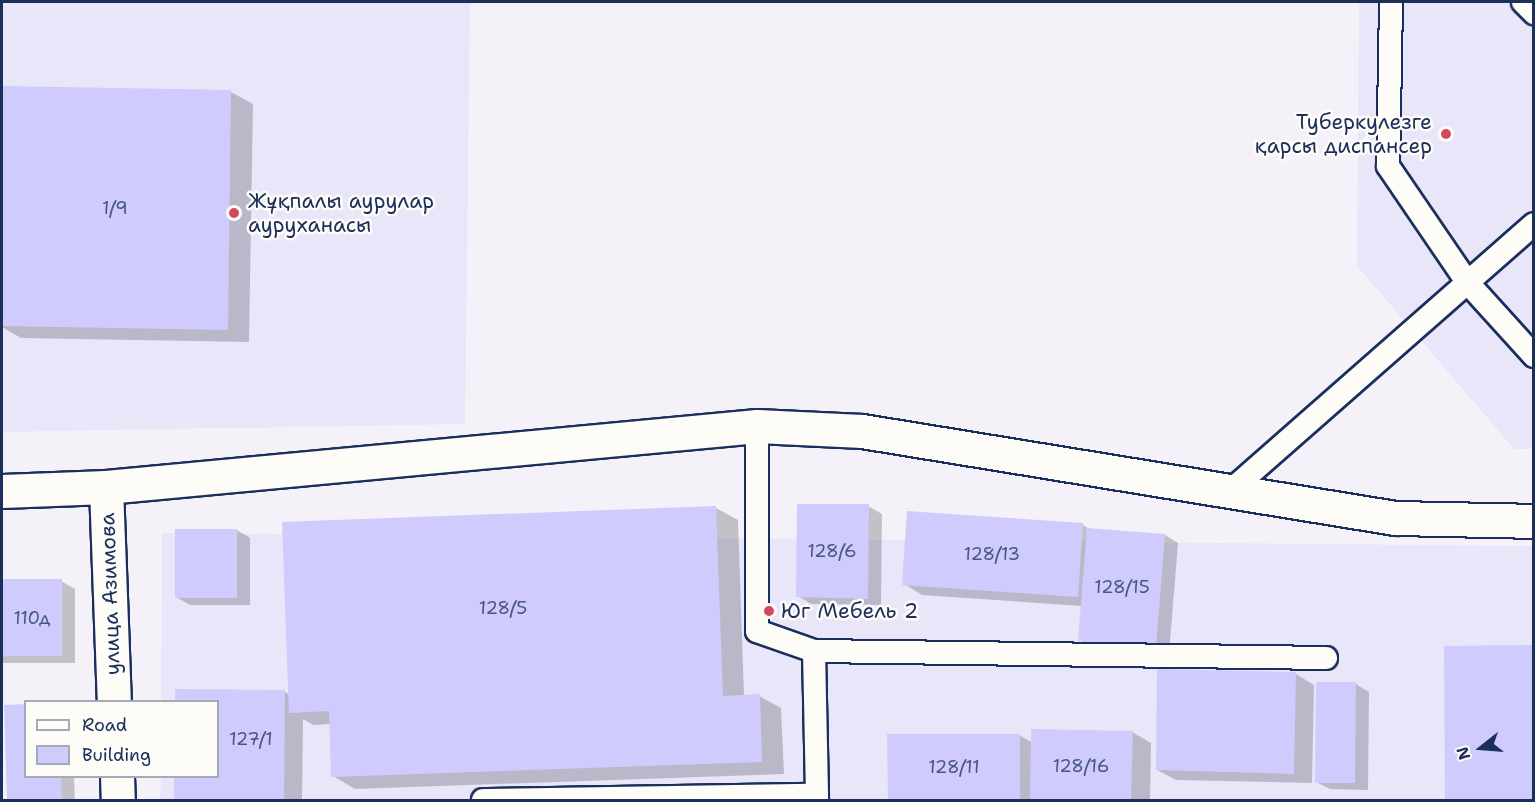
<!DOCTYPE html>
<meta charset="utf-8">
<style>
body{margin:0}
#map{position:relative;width:1535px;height:802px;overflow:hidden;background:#f4f2f8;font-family:"Shantell Sans",sans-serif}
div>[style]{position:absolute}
.built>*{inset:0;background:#e9e6fa}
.shadow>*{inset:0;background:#0003}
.building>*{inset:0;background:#cfcbfd}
.roads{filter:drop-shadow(2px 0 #1b2f5e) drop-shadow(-2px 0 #1b2f5e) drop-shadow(0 2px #1b2f5e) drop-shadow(0 -2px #1b2f5e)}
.service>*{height:22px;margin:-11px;padding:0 11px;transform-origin:11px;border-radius:11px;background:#fdfcf7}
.minor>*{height:33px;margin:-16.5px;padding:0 16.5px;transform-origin:16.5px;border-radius:16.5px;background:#fdfcf7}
.dots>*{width:16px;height:16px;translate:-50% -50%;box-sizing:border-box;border:3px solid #fdfcf7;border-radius:50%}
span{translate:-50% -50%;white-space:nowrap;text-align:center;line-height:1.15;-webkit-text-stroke:5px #fdfcf7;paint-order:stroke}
.number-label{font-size:18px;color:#485686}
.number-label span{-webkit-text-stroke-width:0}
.poi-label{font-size:21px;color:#1b2f5e}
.right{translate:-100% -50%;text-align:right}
.left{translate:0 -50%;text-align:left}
.street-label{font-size:21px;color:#1b2f5e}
.frame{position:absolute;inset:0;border:3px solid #1b2f5e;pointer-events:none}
.legend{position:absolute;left:24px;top:700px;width:195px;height:78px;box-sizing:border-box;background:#fdfcf7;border:2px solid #a3aaba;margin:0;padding:8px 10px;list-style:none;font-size:18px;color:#1b2f5e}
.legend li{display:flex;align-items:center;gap:12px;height:30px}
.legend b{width:30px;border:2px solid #a3aaba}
.north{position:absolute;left:1451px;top:718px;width:60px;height:60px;-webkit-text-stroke:4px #fdfcf7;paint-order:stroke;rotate:253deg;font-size:16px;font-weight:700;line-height:24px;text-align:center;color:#1b2f5e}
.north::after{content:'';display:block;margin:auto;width:21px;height:27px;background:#1b2f5e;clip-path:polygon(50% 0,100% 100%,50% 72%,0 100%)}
</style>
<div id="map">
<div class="built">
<i style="clip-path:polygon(2px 2px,470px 2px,465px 424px,2px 432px)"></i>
<i style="clip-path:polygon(1359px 2px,1533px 2px,1533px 449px,1514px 449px,1357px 266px)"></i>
<i style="clip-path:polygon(162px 533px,1533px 546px,1533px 800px,160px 800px,161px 777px,218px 776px,218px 702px,161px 701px)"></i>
</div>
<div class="shadow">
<i style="clip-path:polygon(3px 88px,231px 92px,253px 104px,249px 342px,21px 338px,2px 327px)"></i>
<i style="clip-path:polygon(868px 506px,882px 514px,881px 605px,811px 604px,798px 596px)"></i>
<i style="clip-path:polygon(716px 508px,738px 520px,744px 696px,759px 696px,781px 708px,784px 774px,355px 789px,333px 776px,331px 724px,313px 725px,303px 719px,302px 800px,176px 800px,176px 776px,218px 776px,218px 702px,285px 692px,290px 695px)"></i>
<i style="clip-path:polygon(1082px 524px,1091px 530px,1165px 535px,1178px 543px,1169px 654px,1093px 648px,1080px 640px,1082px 606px,922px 595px,904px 584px)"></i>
<i style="clip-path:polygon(237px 530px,250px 538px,250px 605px,190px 605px,176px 597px)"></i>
<i style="clip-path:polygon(2px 581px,61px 581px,75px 589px,75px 663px,2px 663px)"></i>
<i style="clip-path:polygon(1446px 647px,1534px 647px,1534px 800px,1447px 800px)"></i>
<i style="clip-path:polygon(1296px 674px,1314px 685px,1312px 783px,1176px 780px,1157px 770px)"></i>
<i style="clip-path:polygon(1356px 684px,1369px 692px,1368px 790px,1330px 789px,1316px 782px)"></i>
<i style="clip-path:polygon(6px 706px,26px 776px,74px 776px,75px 800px,9px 800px)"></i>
<i style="clip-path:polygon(1132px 732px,1151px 743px,1150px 800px,889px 800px,889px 735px,1019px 735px,1033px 743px)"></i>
</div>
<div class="building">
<i style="clip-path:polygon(2px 86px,231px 90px,228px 330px,2px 326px)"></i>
<i style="clip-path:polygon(797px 504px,869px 504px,868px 599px,796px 597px)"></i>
<i style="clip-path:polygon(716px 506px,723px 696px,760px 694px,762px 762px,331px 777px,329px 711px,289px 713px,282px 522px)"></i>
<i style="clip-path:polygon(907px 511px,1083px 523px,1078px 597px,902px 585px)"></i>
<i style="clip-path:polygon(1087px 528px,1165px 534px,1156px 648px,1078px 641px)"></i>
<i style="clip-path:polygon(175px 529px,237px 529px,237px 598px,175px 598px)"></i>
<i style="clip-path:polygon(2px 579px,62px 579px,62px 656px,2px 656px)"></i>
<i style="clip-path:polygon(1534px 645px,1534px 800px,1445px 800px,1444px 646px)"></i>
<i style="clip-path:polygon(1157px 669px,1296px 672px,1294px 774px,1156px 770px)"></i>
<i style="clip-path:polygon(1316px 682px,1356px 682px,1355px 783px,1315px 783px)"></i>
<i style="clip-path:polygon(175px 689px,285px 690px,284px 800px,174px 800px,174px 776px,218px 776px,218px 702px,175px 702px)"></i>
<i style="clip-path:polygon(26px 704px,26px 776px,61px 776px,62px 800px,7px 800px,4px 705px)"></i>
<i style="clip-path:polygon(1031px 729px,1133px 731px,1131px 800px,1030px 800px)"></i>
<i style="clip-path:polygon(887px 734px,1020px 734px,1020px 800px,888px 800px)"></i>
</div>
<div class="roads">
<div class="service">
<i style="left:1391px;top:2px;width:164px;rotate:91deg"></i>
<i style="left:1388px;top:166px;width:140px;rotate:55.7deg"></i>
<i style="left:1467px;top:282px;width:100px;rotate:47.8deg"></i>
<i style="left:1523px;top:2px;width:16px;rotate:45deg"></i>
<i style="left:757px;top:426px;width:205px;rotate:90deg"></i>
<i style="left:757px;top:631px;width:60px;rotate:19.3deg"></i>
<i style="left:814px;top:651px;width:149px;rotate:88.8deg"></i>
<i style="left:1229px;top:492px;width:406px;rotate:-41.3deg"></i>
<i style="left:814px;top:651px;width:512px;rotate:0.78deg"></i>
<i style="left:483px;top:800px;width:334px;rotate:-0.9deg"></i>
</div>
<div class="minor">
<i style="left:106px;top:487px;width:215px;rotate:87.9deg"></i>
<i style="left:2px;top:491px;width:104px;rotate:-2.2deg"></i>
<i style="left:106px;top:487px;width:654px;rotate:-5.35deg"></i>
<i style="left:757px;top:426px;width:105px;rotate:2.7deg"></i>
<i style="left:862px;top:431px;width:540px;rotate:9.27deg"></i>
<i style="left:1395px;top:518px;width:139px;rotate:1.2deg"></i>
<i style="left:117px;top:776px;width:24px;rotate:88deg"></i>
</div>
</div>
<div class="dots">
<i style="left:1446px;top:134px;background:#d1495b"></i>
<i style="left:234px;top:213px;background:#d1495b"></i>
<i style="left:769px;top:611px;background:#d1495b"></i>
</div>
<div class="number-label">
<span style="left:115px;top:208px">1/9</span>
<span style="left:832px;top:551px">128/6</span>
<span style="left:992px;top:554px">128/13</span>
<span style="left:1122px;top:587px">128/15</span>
<span style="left:503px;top:608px">128/5</span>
<span style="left:32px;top:618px">110д</span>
<span style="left:251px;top:739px">127/1</span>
<span style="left:1081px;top:766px">128/16</span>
<span style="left:954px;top:767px">128/11</span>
</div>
<div class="poi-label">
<span class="right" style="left:1432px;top:134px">Туберкулезге<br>қарсы диспансер</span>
<span class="left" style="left:248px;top:213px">Жұқпалы аурулар<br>ауруханасы</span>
<span class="left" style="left:781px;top:611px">Юг Мебель 2</span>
</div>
<div class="street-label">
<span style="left:110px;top:594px;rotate:-92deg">улица Азимова</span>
</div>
<div class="frame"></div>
<ul class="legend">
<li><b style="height:8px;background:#fdfcf7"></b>Road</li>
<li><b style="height:16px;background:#cfcbfd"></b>Building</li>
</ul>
<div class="north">N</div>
</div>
